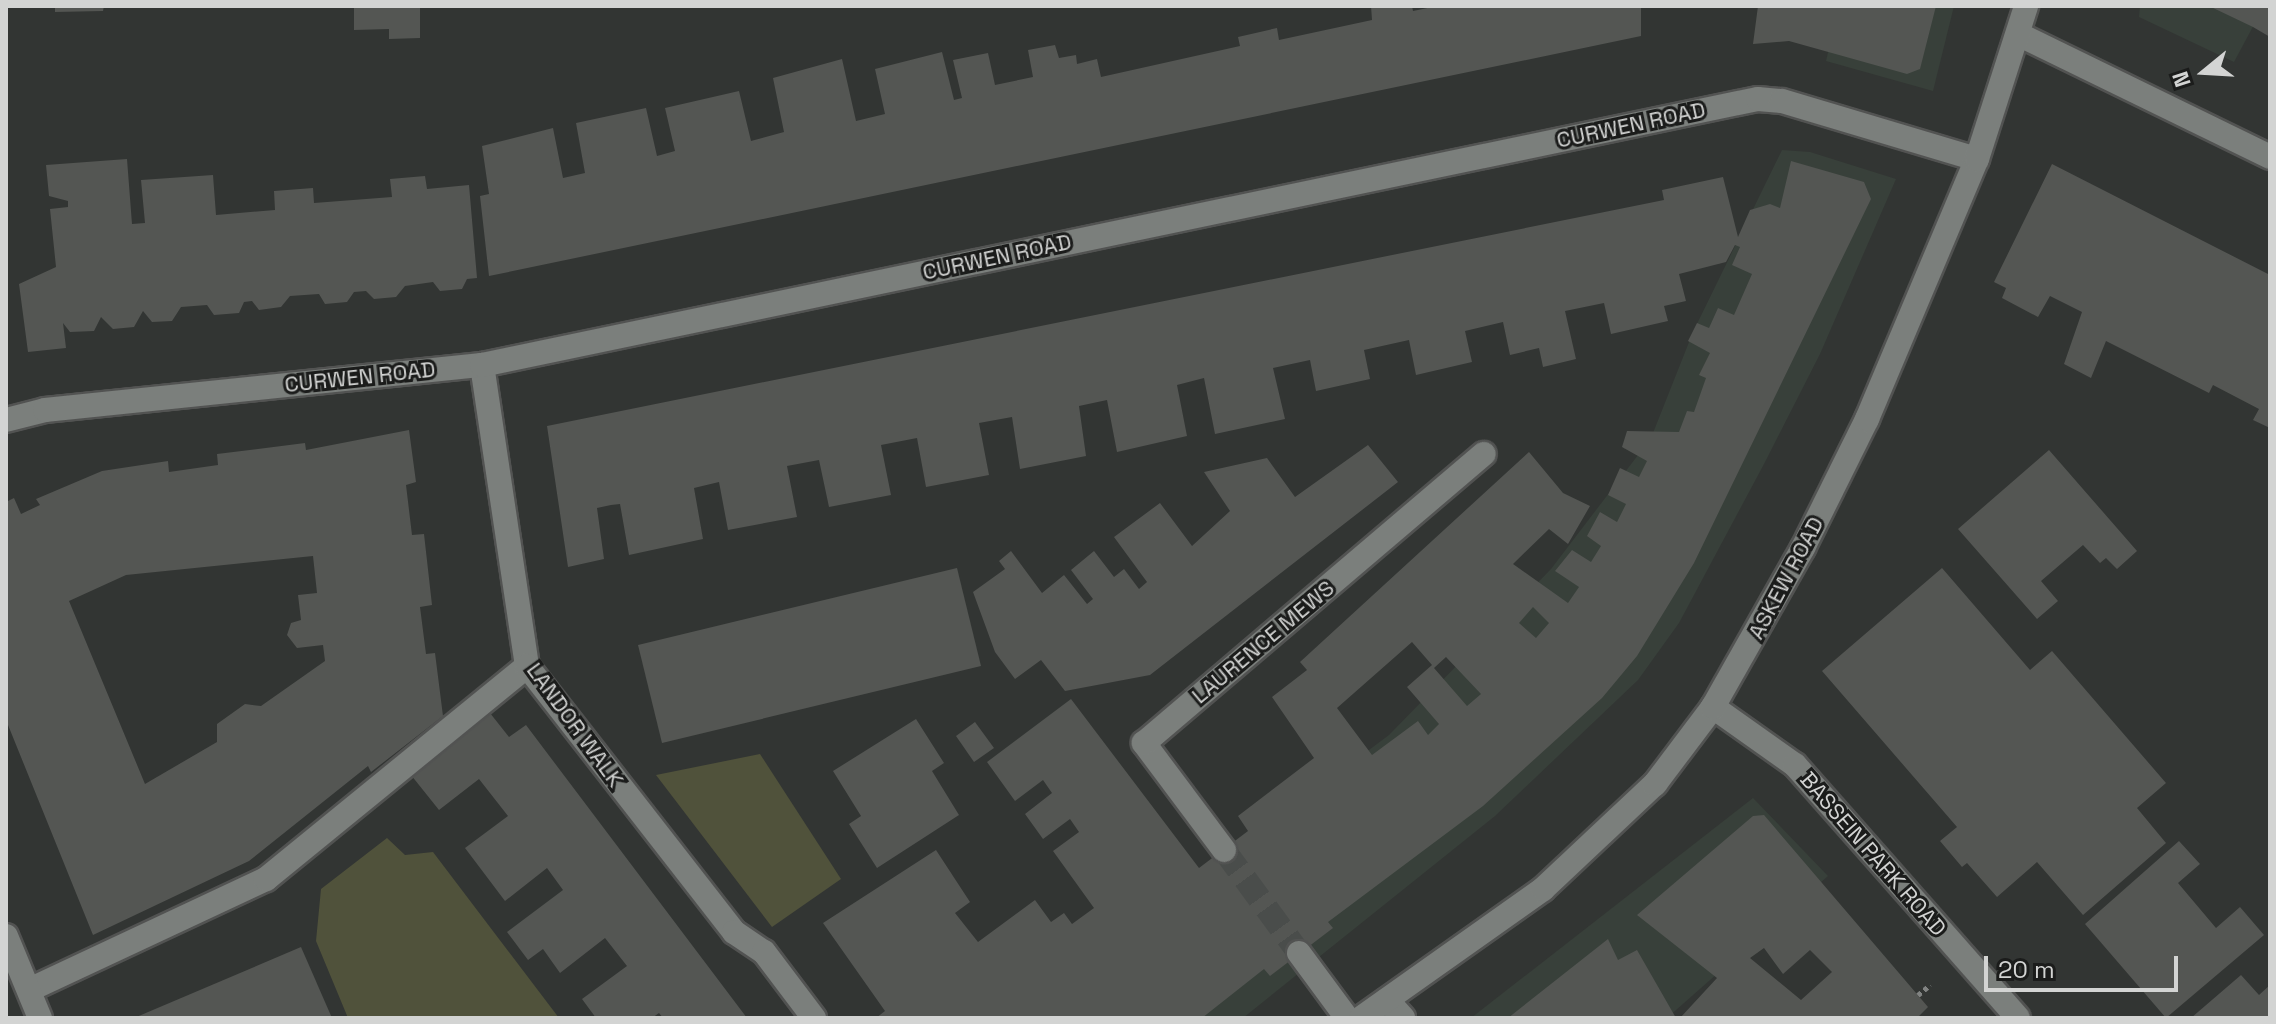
<!DOCTYPE html>
<style>
body{margin:0}
#map{position:relative;width:2276px;height:1024px;overflow:hidden;background:#323533;font-family:"Space Grotesk",sans-serif}
div>[style]{position:absolute}
.built>*{inset:0;background:#38403a}
.green>*{inset:0;background:#50523b}
.building>*{inset:0;background:#545653}
.street-tunnel>*{height:24px;margin-top:-12px;transform-origin:0;background:repeating-linear-gradient(90deg,#4a4d4b 0 24px,transparent 0 36px)}
.path>*{height:5px;margin-top:-2.5px;transform-origin:0;background:repeating-linear-gradient(90deg,#818382 0 4px,transparent 0 8px)}
.roads{filter:drop-shadow(2px 0 #525352) drop-shadow(-2px 0 #525352) drop-shadow(0 2px #525352) drop-shadow(0 -2px #525352)}
.lane>*{height:24px;margin:-12px;padding:0 12px;transform-origin:12px;border-radius:12px;background:#7b7f7c}
.street>*{height:24px;margin:-12px;padding:0 12px;transform-origin:12px;border-radius:12px;background:#7b7f7c}
.secondary>*{height:24px;margin:-12px;padding:0 12px;transform-origin:12px;border-radius:12px;background:#7b7f7c}
span{translate:-50% -50%;white-space:nowrap;text-align:center;line-height:1.15;-webkit-text-stroke:6px #1b1c1b;paint-order:stroke}
.street-label{font-size:22px;color:#d3d4d3}
.frame{position:absolute;inset:0;border:8px solid #d3d4d3;pointer-events:none}
.north{position:absolute;left:2164px;top:32px;width:80px;height:80px;-webkit-text-stroke:6px #1b1c1b;paint-order:stroke;rotate:252deg;font-size:22px;font-weight:700;line-height:32px;text-align:center;color:#d3d4d3}
.north::after{content:'';display:block;margin:auto;width:28px;height:36px;background:#d3d4d3;clip-path:polygon(50% 0,100% 100%,50% 72%,0 100%)}
.scale{position:absolute;left:1984px;top:956px;width:194px;height:36px;box-sizing:border-box;border:4px solid #d3d4d3;border-top:0;padding-left:10px;font-size:24px;line-height:28px;white-space:nowrap;color:#d3d4d3;-webkit-text-stroke:6px #1b1c1b;paint-order:stroke}
</style>
<div id="map">
<div class="built">
<i style="clip-path:polygon(1839px 6px,1954px 6px,1933px 91px,1826px 61px)"></i>
<i style="clip-path:polygon(2140px 6px,2264px 6px,2234px 62px,2139px 17px)"></i>
<i style="clip-path:polygon(1782px 150px,1810px 152px,1896px 179px,1820px 354px,1764px 464px,1679px 623px,1638px 680px,1495px 816px,1243px 1018px,1011px 1018px,1389px 735px,1551px 569px,1651px 438px,1693px 332px)"></i>
<i style="clip-path:polygon(1753px 798px,1828px 876px,1667px 1018px,1471px 1018px)"></i>
</div>
<div class="green">
<i style="clip-path:polygon(760px 754px,841px 879px,772px 927px,656px 775px)"></i>
<i style="clip-path:polygon(387px 838px,405px 855px,433px 852px,559px 1018px,348px 1018px,316px 941px,321px 889px)"></i>
</div>
<div class="building">
<i style="clip-path:polygon(55px 6px,104px 6px,103px 11px,55px 12px)"></i>
<i style="clip-path:polygon(354px 6px,420px 6px,420px 38px,389px 39px,389px 29px,354px 30px)"></i>
<i style="clip-path:polygon(1371px 6px,1412px 6px,1413px 11px,1437px 6px,1641px 6px,1641px 36px,489px 276px,480px 196px,489px 194px,482px 146px,553px 128px,563px 178px,585px 173px,576px 123px,646px 108px,657px 156px,675px 151px,665px 108px,739px 91px,751px 141px,784px 132px,773px 78px,842px 59px,856px 121px,885px 114px,875px 69px,942px 52px,954px 100px,962px 98px,953px 60px,988px 53px,995px 85px,1033px 77px,1028px 50px,1055px 45px,1059px 58px,1076px 55px,1077px 64px,1097px 59px,1101px 77px,1240px 46px,1238px 37px,1277px 28px,1279px 40px,1372px 20px)"></i>
<i style="clip-path:polygon(1758px 6px,1936px 6px,1920px 69px,1907px 74px,1789px 41px,1753px 44px)"></i>
<i style="clip-path:polygon(2209px 6px,2270px 6px,2270px 37px,2253px 27px)"></i>
<i style="clip-path:polygon(127px 159px,132px 224px,145px 223px,141px 180px,213px 175px,216px 215px,275px 210px,274px 191px,313px 188px,314px 203px,392px 197px,390px 179px,425px 176px,427px 189px,469px 185px,477px 278px,467px 279px,462px 289px,440px 291px,433px 282px,405px 286px,396px 297px,374px 299px,366px 291px,354px 292px,347px 302px,325px 304px,319px 294px,290px 296px,281px 307px,259px 310px,252px 301px,244px 302px,239px 313px,214px 315px,207px 305px,181px 307px,172px 321px,152px 322px,143px 311px,134px 327px,113px 329px,101px 317px,94px 331px,70px 332px,63px 323px,66px 348px,28px 352px,19px 284px,56px 267px,50px 209px,68px 207px,68px 201px,49px 196px,46px 165px)"></i>
<i style="clip-path:polygon(evenodd,1791px 161px,1864px 182px,1871px 199px,1694px 563px,1637px 656px,1602px 698px,1483px 806px,1328px 922px,1333px 928px,1270px 976px,1264px 969px,1202px 1018px,876px 1018px,885px 1011px,823px 923px,936px 850px,970px 902px,955px 913px,978px 942px,1035px 900px,1051px 922px,1064px 913px,1072px 924px,1094px 908px,1053px 851px,1079px 832px,1070px 819px,1043px 839px,1025px 814px,1052px 793px,1043px 780px,1015px 801px,987px 762px,1071px 699px,1199px 868px,1248px 831px,1238px 816px,1314px 758px,1272px 697px,1307px 670px,1300px 662px,1529px 452px,1563px 493px,1590px 506px,1568px 544px,1549px 529px,1513px 564px,1568px 603px,1579px 587px,1555px 571px,1572px 550px,1591px 562px,1601px 546px,1587px 536px,1600px 512px,1617px 522px,1626px 504px,1608px 495px,1620px 468px,1639px 477px,1647px 461px,1622px 447px,1627px 431px,1679px 432px,1687px 411px,1694px 412px,1706px 378px,1699px 375px,1710px 353px,1688px 341px,1697px 323px,1709px 328px,1718px 308px,1734px 315px,1752px 274px,1732px 265px,1740px 247px,1735px 245px,1726px 262px,1679px 274px,1686px 301px,1664px 306px,1668px 321px,1611px 334px,1604px 303px,1565px 311px,1576px 359px,1543px 367px,1539px 348px,1510px 355px,1503px 322px,1465px 331px,1472px 362px,1416px 375px,1409px 340px,1364px 350px,1370px 379px,1316px 391px,1310px 360px,1273px 368px,1285px 419px,1215px 434px,1204px 378px,1177px 385px,1187px 436px,1117px 452px,1107px 400px,1079px 406px,1086px 456px,1020px 469px,1012px 417px,979px 423px,989px 475px,926px 487px,917px 438px,881px 445px,891px 495px,829px 507px,819px 460px,787px 466px,797px 517px,728px 530px,719px 482px,694px 488px,703px 539px,629px 555px,620px 504px,611px 505px,597px 508px,604px 559px,568px 567px,547px 426px,1664px 200px,1662px 190px,1723px 177px,1738px 237px,1750px 210px,1770px 204px,1780px 208px,1791px 161px,1533px 607px,1549px 623px,1536px 638px,1519px 623px,1533px 607px,1791px 161px,1412px 642px,1432px 665px,1407px 687px,1439px 724px,1428px 735px,1418px 721px,1372px 755px,1337px 708px,1412px 642px,1791px 161px,1446px 657px,1481px 694px,1467px 706px,1434px 668px,1446px 657px)"></i>
<i style="clip-path:polygon(2052px 164px,2270px 275px,2270px 428px,2253px 420px,2259px 409px,2213px 385px,2209px 393px,2106px 341px,2091px 378px,2064px 364px,2082px 312px,2050px 296px,2038px 317px,2002px 298px,2006px 288px,1994px 282px)"></i>
<i style="clip-path:polygon(evenodd,409px 430px,416px 482px,406px 485px,412px 535px,424px 534px,432px 605px,420px 607px,426px 654px,435px 653px,443px 716px,371px 772px,368px 766px,249px 861px,93px 935px,6px 720px,6px 502px,14px 498px,21px 514px,40px 505px,36px 499px,102px 471px,168px 461px,169px 472px,218px 465px,217px 454px,305px 443px,306px 450px,409px 430px,313px 556px,317px 593px,298px 595px,301px 620px,291px 623px,287px 635px,297px 648px,323px 645px,325px 661px,261px 706px,245px 704px,217px 724px,217px 742px,145px 784px,69px 601px,126px 575px,313px 556px)"></i>
<i style="clip-path:polygon(1368px 445px,1398px 482px,1150px 675px,1065px 691px,1041px 660px,1015px 679px,995px 652px,973px 592px,1005px 569px,999px 561px,1011px 551px,1042px 593px,1064px 575px,1087px 604px,1093px 599px,1071px 570px,1094px 551px,1114px 577px,1124px 569px,1139px 589px,1147px 582px,1114px 537px,1160px 503px,1192px 546px,1230px 511px,1204px 472px,1267px 458px,1295px 497px)"></i>
<i style="clip-path:polygon(2049px 450px,2137px 551px,2117px 569px,2106px 558px,2100px 563px,2083px 545px,2041px 581px,2058px 601px,2037px 619px,1958px 529px)"></i>
<i style="clip-path:polygon(957px 568px,981px 666px,662px 743px,638px 645px)"></i>
<i style="clip-path:polygon(1942px 568px,2030px 670px,2052px 651px,2166px 783px,2137px 808px,2166px 843px,2083px 915px,2037px 862px,1997px 897px,1967px 863px,1962px 867px,1940px 841px,1957px 827px,1822px 671px)"></i>
<i style="clip-path:polygon(490px 713px,509px 737px,526px 725px,747px 1018px,663px 1018px,659px 1013px,652px 1018px,596px 1018px,582px 999px,627px 966px,605px 938px,560px 973px,543px 949px,528px 960px,507px 932px,563px 890px,547px 868px,505px 901px,465px 848px,508px 816px,479px 779px,439px 810px,411px 775px)"></i>
<i style="clip-path:polygon(916px 719px,944px 763px,932px 771px,959px 815px,877px 868px,849px 824px,861px 816px,833px 771px)"></i>
<i style="clip-path:polygon(975px 722px,994px 748px,974px 762px,956px 736px)"></i>
<i style="clip-path:polygon(evenodd,1764px 815px,1928px 1007px,1917px 1018px,1680px 1018px,1717px 978px,1637px 915px,1753px 816px,1764px 815px,1764px 948px,1783px 974px,1810px 950px,1832px 972px,1801px 1000px,1750px 958px,1764px 948px)"></i>
<i style="clip-path:polygon(2179px 841px,2200px 864px,2178px 883px,2216px 928px,2240px 907px,2264px 935px,2166px 1018px,2085px 924px)"></i>
<i style="clip-path:polygon(1608px 939px,1618px 960px,1637px 950px,1676px 1018px,1508px 1018px)"></i>
<i style="clip-path:polygon(301px 947px,332px 1018px,134px 1018px)"></i>
<i style="clip-path:polygon(2241px 975px,2259px 995px,2270px 985px,2270px 1018px,2191px 1018px)"></i>
</div>
<div class="street-tunnel">
<i style="left:1224px;top:850px;width:127px;rotate:53.9deg"></i>
</div>
<div class="path">
<i style="left:1918px;top:995px;width:16px;rotate:-40deg"></i>
</div>
<div class="roads">
<div class="lane">
<i style="left:29px;top:990px;width:262px;rotate:-25.1deg"></i>
<i style="left:266px;top:879px;width:337px;rotate:-39.2deg"></i>
<i style="left:1387px;top:1000px;width:24px;rotate:48deg"></i>
</div>
<div class="street">
<i style="left:2018px;top:34px;width:280px;rotate:26deg"></i>
<i style="left:482px;top:365px;width:304px;rotate:81.5deg"></i>
<i style="left:527px;top:666px;width:337px;rotate:52.1deg"></i>
<i style="left:734px;top:932px;width:36px;rotate:34deg"></i>
<i style="left:764px;top:952px;width:83px;rotate:52.9deg"></i>
<i style="left:6px;top:420px;width:40px;rotate:-14.4deg"></i>
<i style="left:45px;top:410px;width:439px;rotate:-5.9deg"></i>
<i style="left:482px;top:365px;width:1303px;rotate:-11.78deg"></i>
<i style="left:1758px;top:99px;width:24px;rotate:5deg"></i>
<i style="left:1782px;top:101px;width:203px;rotate:16.6deg"></i>
<i style="left:1713px;top:707px;width:100px;rotate:35.3deg"></i>
<i style="left:1795px;top:765px;width:337px;rotate:48.6deg"></i>
<i style="left:1224px;top:850px;width:134px;rotate:-126.8deg"></i>
<i style="left:1144px;top:743px;width:446px;rotate:-40.4deg"></i>
<i style="left:6px;top:936px;width:89px;rotate:67.5deg"></i>
<i style="left:1299px;top:953px;width:81px;rotate:53.6deg"></i>
</div>
<div class="secondary">
<i style="left:1361px;top:1018px;width:223px;rotate:-35.3deg"></i>
<i style="left:1543px;top:889px;width:154px;rotate:-43.2deg"></i>
<i style="left:1655px;top:784px;width:96px;rotate:-53deg"></i>
<i style="left:1713px;top:707px;width:183px;rotate:-60.5deg"></i>
<i style="left:1803px;top:548px;width:144px;rotate:-63.6deg"></i>
<i style="left:1867px;top:419px;width:282px;rotate:-67.1deg"></i>
<i style="left:1977px;top:159px;width:161px;rotate:-72.2deg"></i>
</div>
</div>
<div class="street-label">
<span style="left:1631px;top:125px;rotate:-12deg">CURWEN ROAD</span>
<span style="left:997px;top:257px;rotate:-12deg">CURWEN ROAD</span>
<span style="left:360px;top:377px;rotate:-6deg">CURWEN ROAD</span>
<span style="left:1786px;top:578px;rotate:-62deg">ASKEW ROAD</span>
<span style="left:1263px;top:642px;rotate:-40deg">LAURENCE MEWS</span>
<span style="left:575px;top:725px;rotate:54deg">LANDOR WALK</span>
<span style="left:1873px;top:854px;rotate:49deg">BASSEIN PARK ROAD</span>
</div>
<div class="frame"></div>
<div class="north">N</div>
<div class="scale">20 m</div>
</div>
